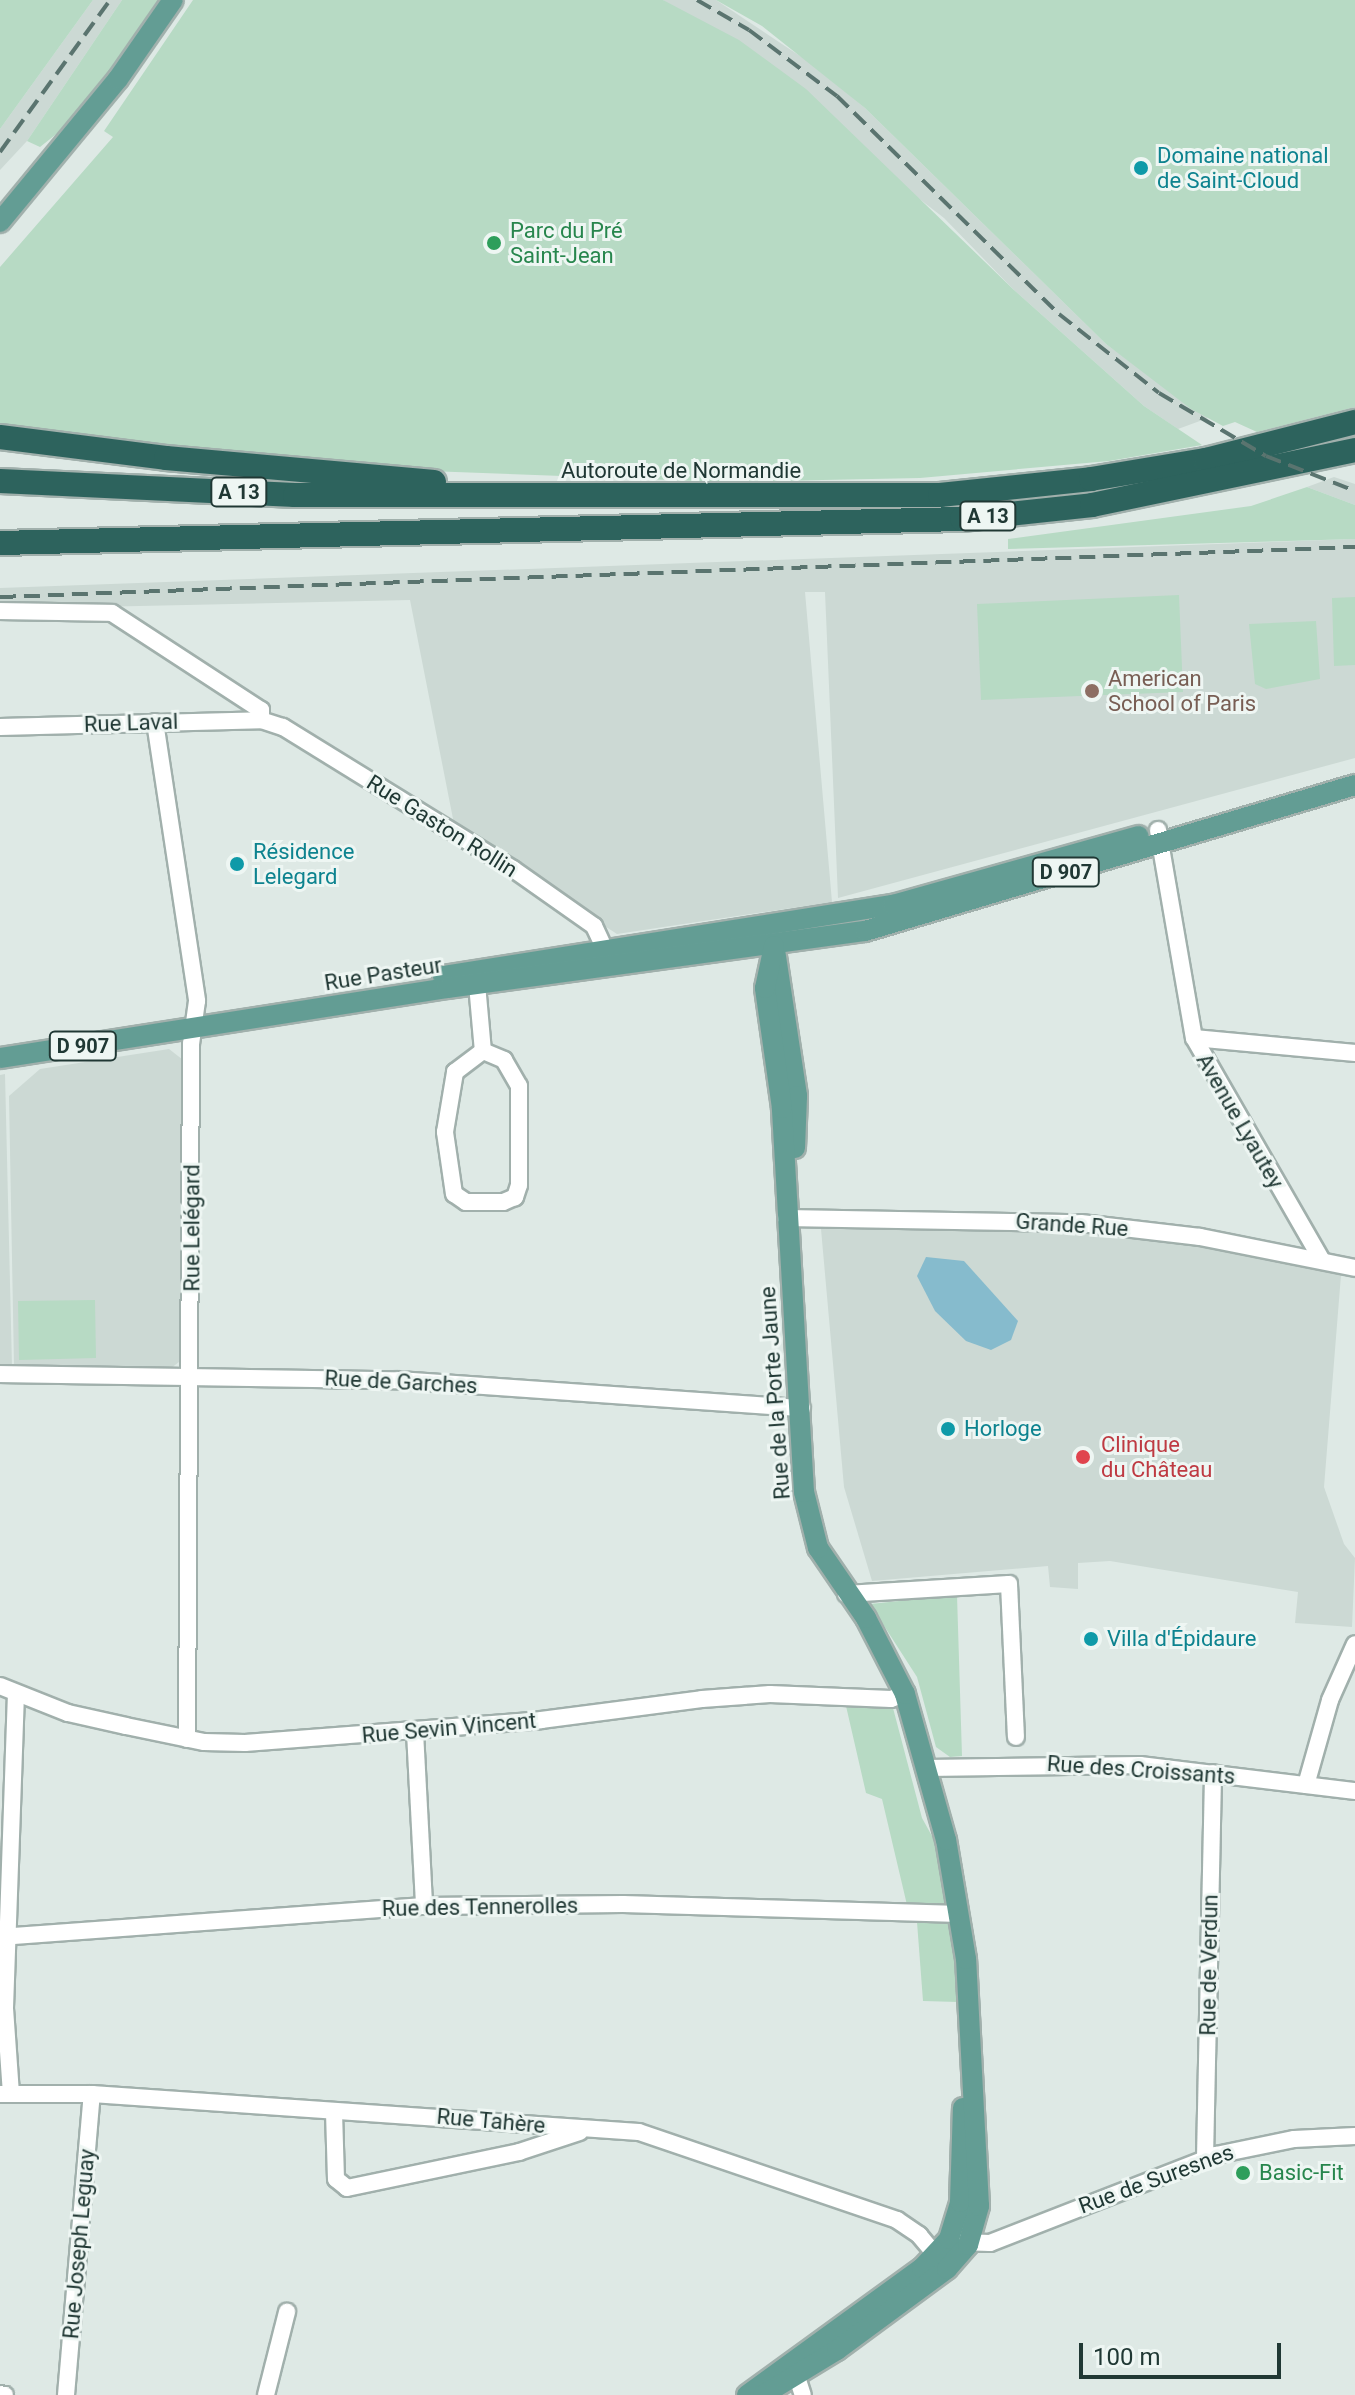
<!DOCTYPE html>
<meta charset="utf-8">
<style>
body{margin:0}
#map{position:relative;width:1355px;height:2395px;overflow:hidden;background:#dee9e5;font-family:Roboto,sans-serif}
div>[style]{position:absolute}
.built>*{inset:0;background:#ccd9d4}
.green>*{inset:0;background:#b7dac4}
.water>*{inset:0;background:#86bbcd}
.roads{filter:drop-shadow(2px 0 #a1b0ac) drop-shadow(-2px 0 #a1b0ac) drop-shadow(0 2px #a1b0ac) drop-shadow(0 -2px #a1b0ac)}
.minor>*{height:16px;margin:-8px;padding:0 8px;transform-origin:8px;border-radius:8px;background:#fff}
.major>*{height:20px;margin:-10px;padding:0 10px;transform-origin:10px;border-radius:10px;background:#639d94}
.highway>*{height:24px;margin:-12px;padding:0 12px;transform-origin:12px;border-radius:12px;background:#2d635d}
.rail>*{height:4px;margin-top:-2px;transform-origin:0;background:repeating-linear-gradient(90deg,#5a746f 0 16px,transparent 0 24px)}
.dots>*{width:22px;height:22px;translate:-50% -50%;box-sizing:border-box;border:4px solid #eef6f3;border-radius:50%}
span{translate:-50% -50%;white-space:nowrap;text-align:center;line-height:1.15;-webkit-text-stroke:6px #eef6f3;paint-order:stroke}
.shield-label span{padding:2px 6px;background:#eef6f3;border:2px solid;border-radius:6px;-webkit-text-stroke-width:0}
.shield-label{font-size:20px;color:#203834;font-weight:700}
.culture-label{font-size:22px;color:#0d838f}
.left{translate:0 -50%;text-align:left}
.leisure-label{font-size:22px;color:#27864d}
.street-label{font-size:22px;color:#203834}
.education-label{font-size:22px;color:#785e54}
.health-label{font-size:22px;color:#be3a42}
.scale{position:absolute;left:1079px;top:2343px;width:202px;height:36px;box-sizing:border-box;border:4px solid #203834;border-top:0;padding-left:10px;font-size:24px;line-height:28px;white-space:nowrap;color:#203834;-webkit-text-stroke:6px #eef6f3;paint-order:stroke}
</style>
<div id="map">
<div class="built">
<i style="clip-path:polygon(93px 0,122px 0,27px 141px,0 170px,0 129px)"></i>
<i style="clip-path:polygon(663px 0,716px 0,815px 66px,865px 108px,1106px 344px,1208px 418px,1178px 429px,1144px 406px,1014px 290px,944px 218px)"></i>
<i style="clip-path:polygon(1334px 477px,1355px 484px,1355px 505px,1307px 487px)"></i>
<i style="clip-path:polygon(1355px 539px,1355px 758px,838px 898px,825px 592px,805px 592px,832px 902px,617px 934px,455px 829px,410px 600px,0 609px,0 588px)"></i>
<i style="clip-path:polygon(169px 1049px,187px 1063px,184px 1358px,170px 1369px,14px 1366px,9px 1096px,40px 1069px)"></i>
<i style="clip-path:polygon(5px 1074px,12px 1367px,0 1369px,0 1075px)"></i>
<i style="clip-path:polygon(821px 1229px,1068px 1230px,1187px 1244px,1341px 1275px,1324px 1487px,1344px 1544px,1355px 1558px,1352px 1627px,1295px 1623px,1298px 1592px,1110px 1561px,1078px 1563px,1078px 1589px,1050px 1587px,1048px 1566px,872px 1581px,844px 1487px)"></i>
</div>
<div class="green">
<i style="clip-path:polygon(0 0,93px 0,0 129px)"></i>
<i style="clip-path:polygon(122px 0,162px 0,79px 116px,40px 147px,27px 141px)"></i>
<i style="clip-path:polygon(193px 0,663px 0,739px 40px,806px 89px,1014px 290px,1144px 406px,1202px 445px,1109px 461px,920px 478px,724px 482px,428px 471px,0 429px,0 267px,113px 137px,104px 131px)"></i>
<i style="clip-path:polygon(716px 0,1355px 0,1355px 407px,1257px 432px,1235px 422px,1223px 426px,1191px 409px,1106px 344px,865px 108px,762px 26px)"></i>
<i style="clip-path:polygon(1307px 487px,1355px 505px,1355px 539px,1008px 549px,1008px 539px,1251px 506px)"></i>
<i style="clip-path:polygon(1179px 595px,1183px 692px,981px 700px,977px 604px)"></i>
<i style="clip-path:polygon(1355px 597px,1355px 665px,1334px 666px,1332px 598px)"></i>
<i style="clip-path:polygon(1316px 621px,1320px 679px,1266px 689px,1255px 684px,1249px 624px)"></i>
<i style="clip-path:polygon(95px 1300px,96px 1358px,19px 1360px,18px 1301px)"></i>
<i style="clip-path:polygon(957px 1595px,962px 1756px,950px 1757px,936px 1747px,917px 1677px,870px 1604px)"></i>
<i style="clip-path:polygon(846px 1706px,893px 1708px,922px 1818px,937px 1845px,946px 1906px,907px 1905px,882px 1799px,866px 1793px)"></i>
<i style="clip-path:polygon(917px 1922px,948px 1923px,952px 1929px,958px 2002px,923px 2001px)"></i>
</div>
<div class="water">
<i style="clip-path:polygon(926px 1257px,964px 1261px,1018px 1321px,1011px 1340px,991px 1350px,966px 1341px,935px 1311px,917px 1276px)"></i>
</div>
<div class="roads">
<div class="minor">
<i style="left:0;top:611px;width:112px;rotate:1deg"></i>
<i style="left:112px;top:613px;width:178px;rotate:33.1deg"></i>
<i style="left:261px;top:710px;width:10px;rotate:90deg"></i>
<i style="left:155px;top:722px;width:282px;rotate:81.4deg"></i>
<i style="left:197px;top:1001px;width:43px;rotate:97.9deg"></i>
<i style="left:191px;top:1044px;width:695px;rotate:90.33deg"></i>
<i style="left:0;top:727px;width:261px;rotate:-1.5deg"></i>
<i style="left:261px;top:720px;width:23px;rotate:18deg"></i>
<i style="left:283px;top:727px;width:270px;rotate:31.7deg"></i>
<i style="left:513px;top:869px;width:99px;rotate:35.1deg"></i>
<i style="left:594px;top:926px;width:26px;rotate:65deg"></i>
<i style="left:1158px;top:830px;width:211px;rotate:80.2deg"></i>
<i style="left:1194px;top:1038px;width:257px;rotate:60.1deg"></i>
<i style="left:476px;top:973px;width:78px;rotate:84.9deg"></i>
<i style="left:1194px;top:1038px;width:162px;rotate:5.3deg"></i>
<i style="left:483px;top:1051px;width:23px;rotate:23deg"></i>
<i style="left:504px;top:1060px;width:30px;rotate:60deg"></i>
<i style="left:519px;top:1086px;width:99px;rotate:90deg"></i>
<i style="left:519px;top:1185px;width:13px;rotate:108deg"></i>
<i style="left:515px;top:1197px;width:13px;rotate:157deg"></i>
<i style="left:503px;top:1202px;width:37px;rotate:180deg"></i>
<i style="left:466px;top:1202px;width:14px;rotate:-146deg"></i>
<i style="left:454px;top:1194px;width:63px;rotate:-98.3deg"></i>
<i style="left:445px;top:1132px;width:61px;rotate:-80.5deg"></i>
<i style="left:455px;top:1072px;width:35px;rotate:-37deg"></i>
<i style="left:786px;top:1218px;width:295px;rotate:1deg"></i>
<i style="left:1081px;top:1223px;width:120px;rotate:6.7deg"></i>
<i style="left:1200px;top:1237px;width:158px;rotate:11.3deg"></i>
<i style="left:0;top:1374px;width:399px;rotate:0.9deg"></i>
<i style="left:399px;top:1380px;width:404px;rotate:4deg"></i>
<i style="left:846px;top:1594px;width:163px;rotate:-3.5deg"></i>
<i style="left:1009px;top:1584px;width:153px;rotate:87.4deg"></i>
<i style="left:0;top:1686px;width:73px;rotate:21.7deg"></i>
<i style="left:68px;top:1713px;width:59px;rotate:12.6deg"></i>
<i style="left:126px;top:1726px;width:80px;rotate:11.6deg"></i>
<i style="left:204px;top:1742px;width:41px;rotate:1.4deg"></i>
<i style="left:245px;top:1743px;width:297px;rotate:-4.4deg"></i>
<i style="left:541px;top:1720px;width:162px;rotate:-7.4deg"></i>
<i style="left:702px;top:1699px;width:68px;rotate:-4.2deg"></i>
<i style="left:770px;top:1694px;width:121px;rotate:2.4deg"></i>
<i style="left:891px;top:1699px;width:15px;rotate:-20deg"></i>
<i style="left:415px;top:1732px;width:174px;rotate:87deg"></i>
<i style="left:927px;top:1768px;width:213px;rotate:-0.8deg"></i>
<i style="left:1140px;top:1765px;width:217px;rotate:6.9deg"></i>
<i style="left:1306px;top:1785px;width:88px;rotate:-74.2deg"></i>
<i style="left:1330px;top:1700px;width:61px;rotate:-65.9deg"></i>
<i style="left:0;top:1937px;width:425px;rotate:-4.2deg"></i>
<i style="left:424px;top:1906px;width:199px;rotate:-0.6deg"></i>
<i style="left:623px;top:1904px;width:337px;rotate:1.7deg"></i>
<i style="left:0;top:2094px;width:92px"></i>
<i style="left:92px;top:2094px;width:548px;rotate:3.97deg"></i>
<i style="left:639px;top:2132px;width:273px;rotate:18.8deg"></i>
<i style="left:897px;top:2220px;width:27px;rotate:34deg"></i>
<i style="left:919px;top:2235px;width:34px;rotate:50deg"></i>
<i style="left:11px;top:2094px;width:86px;rotate:-94deg"></i>
<i style="left:5px;top:2008px;width:315px;rotate:-88deg"></i>
<i style="left:334px;top:2112px;width:67px;rotate:88.3deg"></i>
<i style="left:336px;top:2179px;width:14px;rotate:39deg"></i>
<i style="left:347px;top:2188px;width:176px;rotate:-11.8deg"></i>
<i style="left:519px;top:2152px;width:64px;rotate:-18.2deg"></i>
<i style="left:1205px;top:2158px;width:385px;rotate:-88.8deg"></i>
<i style="left:960px;top:2242px;width:30px;rotate:2deg"></i>
<i style="left:990px;top:2243px;width:243px;rotate:-21.3deg"></i>
<i style="left:1216px;top:2155px;width:80px;rotate:-11.6deg"></i>
<i style="left:1294px;top:2139px;width:61px;rotate:-2.8deg"></i>
<i style="left:796px;top:2374px;width:22px;rotate:72deg"></i>
<i style="left:0;top:2394px;width:5px;rotate:11deg"></i>
<i style="left:66px;top:2395px;width:302px;rotate:-85.1deg"></i>
<i style="left:266px;top:2395px;width:86px;rotate:-75.8deg"></i>
</div>
<div class="major">
<i style="left:0;top:222px;width:185px;rotate:-50.5deg"></i>
<i style="left:118px;top:79px;width:96px;rotate:-55.2deg"></i>
<i style="left:775px;top:950px;width:148px;rotate:81.4deg"></i>
<i style="left:797px;top:1096px;width:52px;rotate:92.2deg"></i>
<i style="left:443px;top:976px;width:456px;rotate:-9deg"></i>
<i style="left:893px;top:905px;width:255px;rotate:-15.7deg"></i>
<i style="left:0;top:1058px;width:453px;rotate:-8.9deg"></i>
<i style="left:448px;top:988px;width:421px;rotate:-7.8deg"></i>
<i style="left:865px;top:931px;width:511px;rotate:-16.59deg"></i>
<i style="left:747px;top:2395px;width:216px;rotate:-36deg"></i>
<i style="left:922px;top:2268px;width:40px;rotate:-47deg"></i>
<i style="left:949px;top:2239px;width:39px;rotate:-73deg"></i>
<i style="left:960px;top:2202px;width:94px;rotate:-88.2deg"></i>
<i style="left:763px;top:2395px;width:87px;rotate:-31.3deg"></i>
<i style="left:837px;top:2350px;width:137px;rotate:-36.4deg"></i>
<i style="left:947px;top:2269px;width:32px;rotate:-49deg"></i>
<i style="left:968px;top:2245px;width:41px;rotate:-74.2deg"></i>
<i style="left:979px;top:2206px;width:247px;rotate:-93deg"></i>
<i style="left:966px;top:1959px;width:121px;rotate:-99.5deg"></i>
<i style="left:946px;top:1840px;width:152px;rotate:-105.7deg"></i>
<i style="left:905px;top:1694px;width:85px;rotate:-117.2deg"></i>
<i style="left:866px;top:1618px;width:85px;rotate:-124.4deg"></i>
<i style="left:818px;top:1548px;width:58px;rotate:-104deg"></i>
<i style="left:804px;top:1492px;width:385px;rotate:-93.3deg"></i>
<i style="left:782px;top:1108px;width:121px;rotate:-98.1deg"></i>
<i style="left:765px;top:988px;width:43px;rotate:-77.9deg"></i>
</div>
<div class="highway">
<i style="left:0;top:437px;width:167px;rotate:7.2deg"></i>
<i style="left:166px;top:458px;width:269px;rotate:5.1deg"></i>
<i style="left:0;top:481px;width:295px;rotate:2.7deg"></i>
<i style="left:295px;top:495px;width:645px"></i>
<i style="left:940px;top:495px;width:152px;rotate:-6deg"></i>
<i style="left:1091px;top:479px;width:117px;rotate:-9.4deg"></i>
<i style="left:1206px;top:460px;width:154px;rotate:-14.3deg"></i>
<i style="left:0;top:543px;width:962px;rotate:-1.43deg"></i>
<i style="left:962px;top:519px;width:131px;rotate:-6.1deg"></i>
<i style="left:1092px;top:505px;width:269px;rotate:-11.8deg"></i>
</div>
</div>
<div class="rail">
<i style="left:697px;top:0;width:60px;rotate:30deg"></i>
<i style="left:749px;top:30px;width:110px;rotate:36.9deg"></i>
<i style="left:837px;top:96px;width:311px;rotate:44.5deg"></i>
<i style="left:1059px;top:314px;width:127px;rotate:38.3deg"></i>
<i style="left:1159px;top:393px;width:124px;rotate:30.5deg"></i>
<i style="left:1266px;top:456px;width:96px;rotate:21.5deg"></i>
<i style="left:0;top:152px;width:188px;rotate:-54.1deg"></i>
<i style="left:0;top:597px;width:1356px;rotate:-2.11deg"></i>
</div>
<div class="dots">
<i style="left:1141px;top:168px;background:#0f9aa8"></i>
<i style="left:494px;top:243px;background:#2e9e5b"></i>
<i style="left:1092px;top:691px;background:#8d6e63"></i>
<i style="left:237px;top:864px;background:#0f9aa8"></i>
<i style="left:948px;top:1429px;background:#0f9aa8"></i>
<i style="left:1083px;top:1457px;background:#e0444e"></i>
<i style="left:1091px;top:1639px;background:#0f9aa8"></i>
<i style="left:1243px;top:2173px;background:#2e9e5b"></i>
</div>
<div class="shield-label">
<span style="left:239px;top:492px">A 13</span>
<span style="left:988px;top:516px">A 13</span>
<span style="left:1066px;top:872px">D 907</span>
<span style="left:83px;top:1046px">D 907</span>
</div>
<div class="culture-label">
<span class="left" style="left:1157px;top:168px">Domaine national<br>de Saint-Cloud</span>
<span class="left" style="left:253px;top:864px">Résidence<br>Lelegard</span>
<span class="left" style="left:964px;top:1429px">Horloge</span>
<span class="left" style="left:1107px;top:1639px">Villa d'Épidaure</span>
</div>
<div class="leisure-label">
<span class="left" style="left:510px;top:243px">Parc du Pré<br>Saint-Jean</span>
<span class="left" style="left:1259px;top:2173px">Basic-Fit</span>
</div>
<div class="street-label">
<span style="left:681px;top:471px">Autoroute de Normandie</span>
<span style="left:131px;top:723px;rotate:-2deg">Rue Laval</span>
<span style="left:442px;top:826px;rotate:32deg">Rue Gaston Rollin</span>
<span style="left:383px;top:974px;rotate:-9deg">Rue Pasteur</span>
<span style="left:1240px;top:1121px;rotate:60deg">Avenue Lyautey</span>
<span style="left:1072px;top:1225px;rotate:4deg">Grande Rue</span>
<span style="left:192px;top:1228px;rotate:-90deg">Rue Lelégard</span>
<span style="left:401px;top:1382px;rotate:3deg">Rue de Garches</span>
<span style="left:775px;top:1393px;rotate:-94deg">Rue de la Porte Jaune</span>
<span style="left:449px;top:1728px;rotate:-5deg">Rue Sevin Vincent</span>
<span style="left:1141px;top:1770px;rotate:4deg">Rue des Croissants</span>
<span style="left:480px;top:1907px;rotate:-1deg">Rue des Tennerolles</span>
<span style="left:1209px;top:1965px;rotate:-89deg">Rue de Verdun</span>
<span style="left:491px;top:2121px;rotate:5deg">Rue Tahère</span>
<span style="left:1156px;top:2179px;rotate:-20deg">Rue de Suresnes</span>
<span style="left:79px;top:2244px;rotate:-85deg">Rue Joseph Leguay</span>
</div>
<div class="education-label">
<span class="left" style="left:1108px;top:691px">American<br>School of Paris</span>
</div>
<div class="health-label">
<span class="left" style="left:1101px;top:1457px">Clinique<br>du Château</span>
</div>
<div class="scale">100 m</div>
</div>
